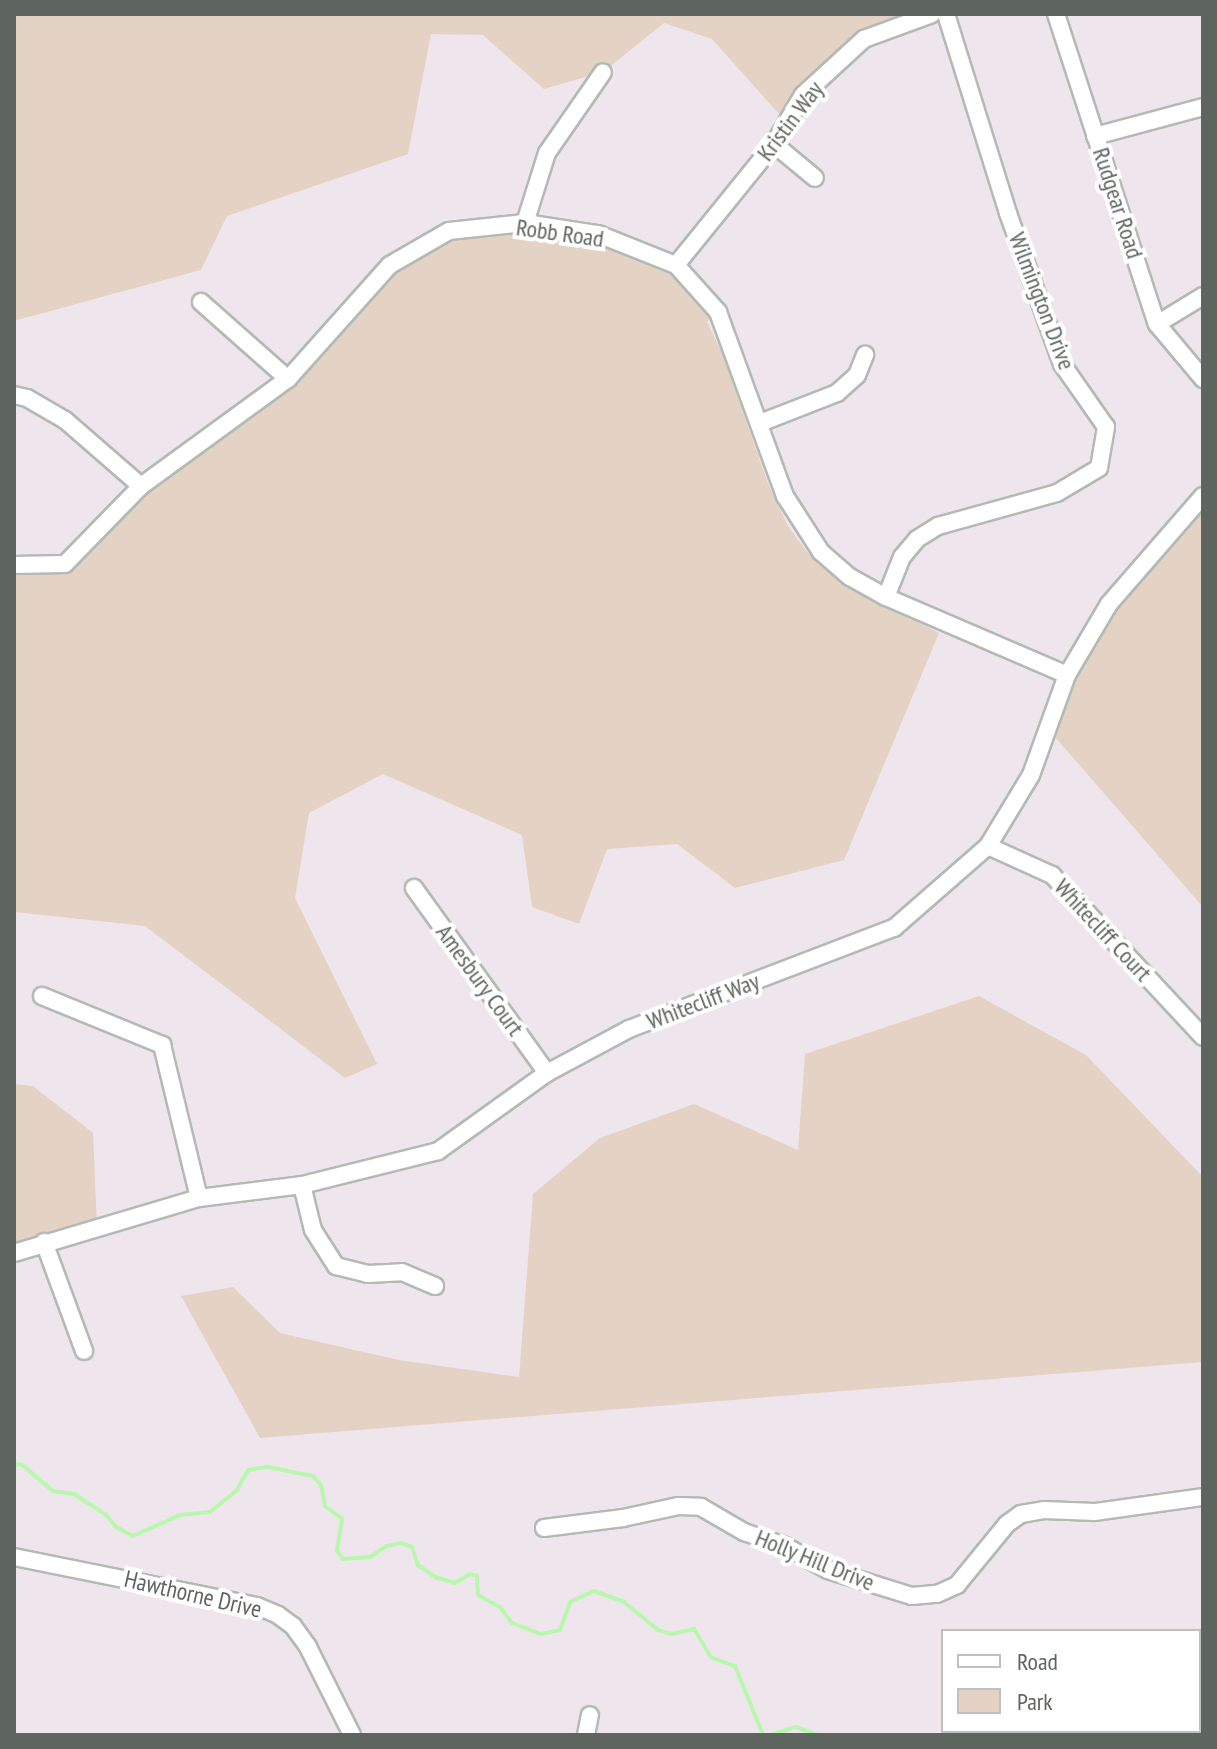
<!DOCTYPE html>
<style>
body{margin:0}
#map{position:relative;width:1217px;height:1749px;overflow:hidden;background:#efe6ed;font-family:"PT Sans Narrow",sans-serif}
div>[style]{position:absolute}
.green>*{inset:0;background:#e4d2c5}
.stream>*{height:4px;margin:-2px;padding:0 2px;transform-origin:2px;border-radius:2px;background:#b8f8ad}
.roads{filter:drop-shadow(2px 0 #b3bab4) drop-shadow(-2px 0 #b3bab4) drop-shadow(0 2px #b3bab4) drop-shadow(0 -2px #b3bab4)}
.minor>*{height:16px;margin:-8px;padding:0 8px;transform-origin:8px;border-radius:8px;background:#fff}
span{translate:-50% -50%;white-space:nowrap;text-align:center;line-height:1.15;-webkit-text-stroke:8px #fff;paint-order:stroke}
.street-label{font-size:24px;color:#5e655e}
.frame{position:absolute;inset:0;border:16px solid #5e655e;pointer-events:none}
.legend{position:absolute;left:941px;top:1629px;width:260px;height:104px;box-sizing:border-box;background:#fff;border:2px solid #bfc1bf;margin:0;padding:10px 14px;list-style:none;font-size:24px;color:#5e655e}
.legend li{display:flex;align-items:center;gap:16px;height:40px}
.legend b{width:40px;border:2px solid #bfc1bf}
</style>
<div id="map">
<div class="green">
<i style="clip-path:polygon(14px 14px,932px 14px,864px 39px,787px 123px,712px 39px,664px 23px,603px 72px,544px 89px,483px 35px,431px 34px,408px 154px,227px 216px,201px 270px,14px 321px)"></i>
<i style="clip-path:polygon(525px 223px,598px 234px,676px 265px,718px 312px,707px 322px,722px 353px,769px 486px,788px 526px,808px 553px,837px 579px,939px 633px,844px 860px,735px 888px,677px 844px,607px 849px,579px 924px,532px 907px,522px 835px,383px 774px,309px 813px,295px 898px,377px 1064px,345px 1078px,145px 926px,14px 912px,14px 565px,66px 564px,141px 486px,288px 379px,390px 265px,449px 231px)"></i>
<i style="clip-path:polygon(1203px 496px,1203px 907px,1048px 729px,1109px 604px)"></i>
<i style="clip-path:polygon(979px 996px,1086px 1055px,1203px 1177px,1203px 1362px,260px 1438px,181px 1296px,233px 1287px,280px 1333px,399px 1360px,519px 1377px,533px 1194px,600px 1138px,694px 1104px,798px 1150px,805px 1054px)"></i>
<i style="clip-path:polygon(14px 1084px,33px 1086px,93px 1133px,97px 1227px,14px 1253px)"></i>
</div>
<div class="stream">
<i style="left:14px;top:1465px;width:7px;rotate:-8deg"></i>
<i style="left:21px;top:1464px;width:42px;rotate:40.2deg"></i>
<i style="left:53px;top:1491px;width:21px;rotate:8deg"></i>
<i style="left:74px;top:1494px;width:38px;rotate:33deg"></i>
<i style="left:106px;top:1515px;width:16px;rotate:50deg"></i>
<i style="left:116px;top:1527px;width:19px;rotate:28deg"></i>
<i style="left:133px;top:1536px;width:51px;rotate:-24.1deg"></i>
<i style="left:180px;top:1515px;width:30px;rotate:-6deg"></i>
<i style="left:210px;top:1512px;width:35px;rotate:-39deg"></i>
<i style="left:237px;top:1490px;width:23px;rotate:-61deg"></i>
<i style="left:248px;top:1470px;width:20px;rotate:-9deg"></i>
<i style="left:268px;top:1467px;width:46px;rotate:11.3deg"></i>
<i style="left:313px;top:1476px;width:12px;rotate:48deg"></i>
<i style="left:321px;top:1485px;width:21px;rotate:79deg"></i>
<i style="left:325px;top:1506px;width:21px;rotate:37deg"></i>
<i style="left:342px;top:1519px;width:32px;rotate:99deg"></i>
<i style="left:337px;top:1551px;width:10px;rotate:53deg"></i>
<i style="left:343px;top:1559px;width:27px;rotate:-4deg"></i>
<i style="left:370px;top:1557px;width:20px;rotate:-33deg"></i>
<i style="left:387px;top:1546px;width:13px;rotate:-13deg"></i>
<i style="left:400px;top:1543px;width:13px;rotate:18deg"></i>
<i style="left:412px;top:1547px;width:19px;rotate:72deg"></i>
<i style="left:418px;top:1565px;width:21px;rotate:35deg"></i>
<i style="left:435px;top:1577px;width:21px;rotate:17deg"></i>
<i style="left:455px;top:1583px;width:17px;rotate:-31deg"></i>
<i style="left:470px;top:1574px;width:7px;rotate:16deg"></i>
<i style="left:477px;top:1576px;width:19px;rotate:87deg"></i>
<i style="left:478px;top:1595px;width:25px;rotate:29deg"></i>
<i style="left:500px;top:1607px;width:20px;rotate:53deg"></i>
<i style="left:512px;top:1623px;width:31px;rotate:21deg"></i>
<i style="left:541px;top:1634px;width:19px;rotate:-12deg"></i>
<i style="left:560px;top:1630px;width:30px;rotate:-70deg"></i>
<i style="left:570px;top:1602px;width:26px;rotate:-25deg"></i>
<i style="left:594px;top:1591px;width:32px;rotate:20deg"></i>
<i style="left:624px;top:1602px;width:44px;rotate:39.5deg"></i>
<i style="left:658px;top:1630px;width:15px;rotate:16deg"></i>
<i style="left:672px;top:1634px;width:23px;rotate:-13deg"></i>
<i style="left:694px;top:1629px;width:33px;rotate:59deg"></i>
<i style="left:711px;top:1657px;width:26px;rotate:21deg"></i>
<i style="left:735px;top:1666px;width:74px;rotate:67.9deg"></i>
<i style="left:771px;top:1735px;width:26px;rotate:-18deg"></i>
<i style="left:796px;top:1727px;width:23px;rotate:20deg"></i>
</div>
<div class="roads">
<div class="minor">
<i style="left:1056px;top:14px;width:326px;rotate:72deg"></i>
<i style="left:1157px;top:324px;width:72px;rotate:50.1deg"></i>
<i style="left:1095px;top:136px;width:112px;rotate:-15deg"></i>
<i style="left:774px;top:144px;width:53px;rotate:39.7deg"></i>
<i style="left:525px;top:223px;width:73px;rotate:-72.6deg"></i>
<i style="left:547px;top:153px;width:98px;rotate:-55.3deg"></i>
<i style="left:676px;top:265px;width:156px;rotate:-51deg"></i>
<i style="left:774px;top:144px;width:57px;rotate:-59.4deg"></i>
<i style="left:803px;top:95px;width:83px;rotate:-42.6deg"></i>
<i style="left:864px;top:39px;width:72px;rotate:-20.2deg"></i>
<i style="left:201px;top:302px;width:116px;rotate:41.5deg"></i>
<i style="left:1157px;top:324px;width:54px;rotate:-31.3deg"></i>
<i style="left:14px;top:395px;width:13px;rotate:13deg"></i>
<i style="left:27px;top:398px;width:44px;rotate:30.1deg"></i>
<i style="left:65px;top:420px;width:101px;rotate:41deg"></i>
<i style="left:760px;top:423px;width:83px;rotate:-21.3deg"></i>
<i style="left:837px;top:393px;width:27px;rotate:-42deg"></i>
<i style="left:857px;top:375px;width:22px;rotate:-68deg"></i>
<i style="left:14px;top:565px;width:51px;rotate:-1.1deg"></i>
<i style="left:65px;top:564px;width:109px;rotate:-45.7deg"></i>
<i style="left:141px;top:486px;width:182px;rotate:-36.1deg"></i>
<i style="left:288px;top:379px;width:153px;rotate:-48.2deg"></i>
<i style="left:390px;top:265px;width:68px;rotate:-30deg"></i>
<i style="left:449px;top:231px;width:76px;rotate:-6deg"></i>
<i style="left:525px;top:223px;width:74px;rotate:8.6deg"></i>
<i style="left:598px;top:234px;width:84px;rotate:21.7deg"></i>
<i style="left:676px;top:265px;width:63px;rotate:48.2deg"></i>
<i style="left:718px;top:312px;width:196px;rotate:70deg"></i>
<i style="left:785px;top:496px;width:67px;rotate:57.3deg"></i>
<i style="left:821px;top:552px;width:38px;rotate:41deg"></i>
<i style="left:850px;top:577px;width:41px;rotate:29.1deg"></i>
<i style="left:886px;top:597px;width:197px;rotate:23.3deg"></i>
<i style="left:886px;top:597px;width:43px;rotate:-68.2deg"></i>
<i style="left:902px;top:557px;width:23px;rotate:-50deg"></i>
<i style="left:917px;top:539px;width:25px;rotate:-32deg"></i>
<i style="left:938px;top:526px;width:123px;rotate:-15.5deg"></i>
<i style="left:1057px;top:493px;width:49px;rotate:-30.8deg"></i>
<i style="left:1099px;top:468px;width:42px;rotate:-80.3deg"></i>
<i style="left:1106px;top:427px;width:77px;rotate:-124.9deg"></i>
<i style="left:1062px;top:364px;width:160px;rotate:-109.7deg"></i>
<i style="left:1008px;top:213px;width:208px;rotate:-107.3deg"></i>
<i style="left:988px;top:846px;width:70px;rotate:24.4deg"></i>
<i style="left:1052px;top:875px;width:221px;rotate:47deg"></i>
<i style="left:414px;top:888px;width:228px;rotate:54.3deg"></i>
<i style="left:42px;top:996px;width:130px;rotate:22.2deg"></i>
<i style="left:162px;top:1045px;width:157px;rotate:76.4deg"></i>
<i style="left:302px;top:1185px;width:46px;rotate:76.3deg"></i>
<i style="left:313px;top:1230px;width:43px;rotate:57.4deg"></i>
<i style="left:336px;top:1266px;width:33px;rotate:14deg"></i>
<i style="left:368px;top:1274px;width:34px;rotate:-3deg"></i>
<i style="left:402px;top:1272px;width:36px;rotate:23deg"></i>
<i style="left:44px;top:1242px;width:116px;rotate:69.8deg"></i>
<i style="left:14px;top:1253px;width:193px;rotate:-16.6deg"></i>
<i style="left:199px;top:1198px;width:104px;rotate:-7.2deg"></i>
<i style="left:302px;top:1185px;width:140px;rotate:-14deg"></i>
<i style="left:438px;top:1151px;width:134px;rotate:-35.6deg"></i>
<i style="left:547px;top:1073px;width:93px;rotate:-28.2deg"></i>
<i style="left:629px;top:1029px;width:284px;rotate:-20.9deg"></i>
<i style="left:894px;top:928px;width:125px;rotate:-41.1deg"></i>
<i style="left:988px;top:846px;width:83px;rotate:-58.8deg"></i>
<i style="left:1031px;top:775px;width:106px;rotate:-70.2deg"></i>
<i style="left:1067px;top:675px;width:82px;rotate:-59.4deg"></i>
<i style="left:1109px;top:604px;width:143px;rotate:-49deg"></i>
<i style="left:544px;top:1528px;width:80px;rotate:-7.2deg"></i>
<i style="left:623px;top:1518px;width:56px;rotate:-12.3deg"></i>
<i style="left:678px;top:1506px;width:23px;rotate:2deg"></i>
<i style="left:701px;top:1507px;width:50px;rotate:30.2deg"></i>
<i style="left:744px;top:1532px;width:43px;rotate:18.9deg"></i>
<i style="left:785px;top:1546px;width:49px;rotate:29.2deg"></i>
<i style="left:828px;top:1570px;width:88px;rotate:17.2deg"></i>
<i style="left:912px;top:1596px;width:25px;rotate:-5deg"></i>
<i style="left:937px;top:1594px;width:22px;rotate:-24deg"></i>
<i style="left:957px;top:1585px;width:79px;rotate:-50.7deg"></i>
<i style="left:1007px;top:1524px;width:17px;rotate:-36deg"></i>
<i style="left:1021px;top:1514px;width:23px;rotate:-10deg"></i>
<i style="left:1044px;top:1510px;width:51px;rotate:2.2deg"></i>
<i style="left:1095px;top:1512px;width:109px;rotate:-7.9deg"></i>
<i style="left:14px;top:1557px;width:248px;rotate:11.4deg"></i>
<i style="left:257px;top:1606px;width:23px;rotate:23deg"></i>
<i style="left:278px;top:1615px;width:19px;rotate:36deg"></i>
<i style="left:293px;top:1626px;width:26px;rotate:54deg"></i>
<i style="left:308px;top:1647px;width:98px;rotate:63.4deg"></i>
<i style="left:586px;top:1735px;width:20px;rotate:-79deg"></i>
</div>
</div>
<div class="street-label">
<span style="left:790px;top:121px;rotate:-53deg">Kristin Way</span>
<span style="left:1118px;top:203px;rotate:72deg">Rudgear Road</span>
<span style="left:560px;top:233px;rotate:8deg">Robb Road</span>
<span style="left:1042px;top:301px;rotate:69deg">Wilmington Drive</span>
<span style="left:1103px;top:930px;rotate:47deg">Whitecliff Court</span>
<span style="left:480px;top:980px;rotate:54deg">Amesbury Court</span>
<span style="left:703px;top:1001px;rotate:-21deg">Whitecliff Way</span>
<span style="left:815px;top:1560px;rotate:22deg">Holly Hill Drive</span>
<span style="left:193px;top:1594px;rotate:13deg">Hawthorne Drive</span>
</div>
<div class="frame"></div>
<ul class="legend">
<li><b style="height:10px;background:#fff"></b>Road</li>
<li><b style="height:22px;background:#e4d2c5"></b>Park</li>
</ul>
</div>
